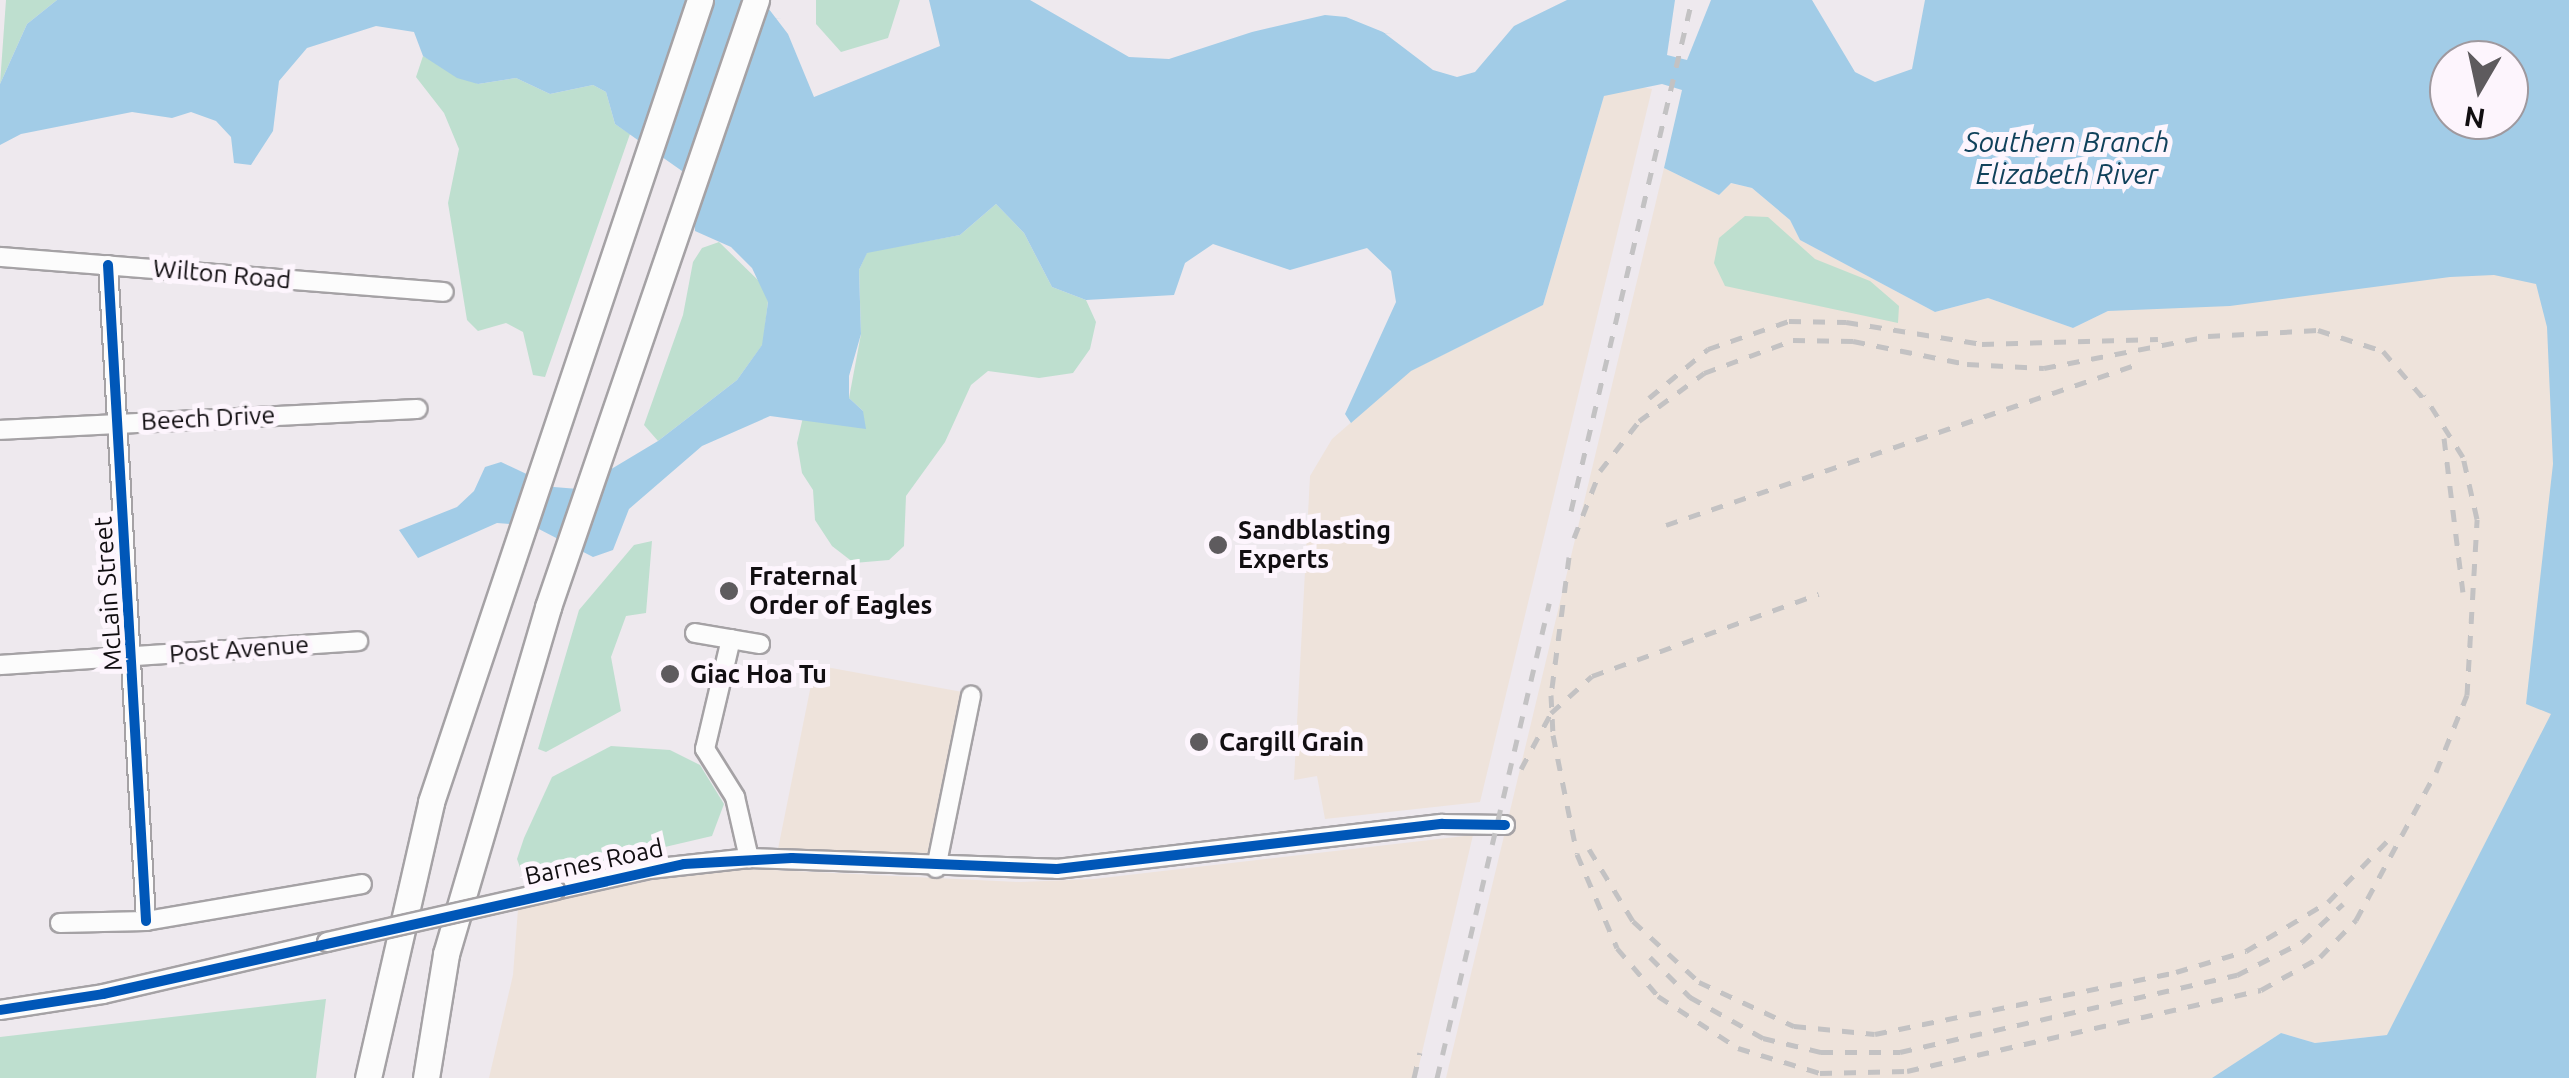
<!DOCTYPE html>
<style>
body{margin:0}
#map{position:relative;width:2569px;height:1078px;overflow:hidden;background:#eee9ee;font-family:Ubuntu,sans-serif}
div>[style]{position:absolute}
.industrial>*{inset:0;background:#eee3db}
.green>*{inset:0;background:#bedfcf}
.water>*{inset:0;background:#a2cce7}
.roads{filter:drop-shadow(2px 0 #a5a2a5) drop-shadow(-2px 0 #a5a2a5) drop-shadow(0 2px #a5a2a5) drop-shadow(0 -2px #a5a2a5)}
.minor>*{height:18px;margin:-9px;padding:0 9px;transform-origin:9px;border-radius:9px;background:#fcfcfc}
.highway>*{height:25px;margin:-12.5px;padding:0 12.5px;transform-origin:12.5px;border-radius:12.5px;background:#fcfcfc}
.rail>*{height:5px;margin-top:-2.5px;transform-origin:0;background:repeating-linear-gradient(90deg,#c3c2c3 0 12px,transparent 0 24px)}
.bridges{filter:drop-shadow(2px 0 #a5a2a5) drop-shadow(-2px 0 #a5a2a5) drop-shadow(0 2px #a5a2a5) drop-shadow(0 -2px #a5a2a5)}
.minor-bridge>*{height:18px;margin:-9px;padding:0 9px;transform-origin:9px;border-radius:9px;background:#fcfcfc}
.cycleway>*{height:10px;margin:-5px;padding:0 5px;transform-origin:5px;border-radius:5px;background:#0057b8}
.dots>*{width:28px;height:28px;translate:-50% -50%;box-sizing:border-box;border:5px solid #fdf5fd;border-radius:50%}
span{translate:-50% -50%;white-space:nowrap;text-align:center;line-height:1.15;-webkit-text-stroke:10px #fdf5fd;paint-order:stroke}
.street-label{font-size:25px;color:#110e11}
.poi-label{font-size:25px;color:#110e11;font-weight:700}
.left{translate:0 -50%;text-align:left}
.water-label{font-size:28px;color:#10415b;font-style:italic}
.north{position:absolute;left:2429px;top:40px;width:100px;height:100px;box-sizing:border-box;background:#fdf5fd;border:2px solid #9f999f;border-radius:50%;rotate:189deg;font-size:28px;font-weight:700;line-height:40px;text-align:center;color:#110e11}
.north::after{content:'';display:block;margin:auto;width:35px;height:45px;background:#5e5b5e;clip-path:polygon(50% 0,100% 100%,50% 72%,0 100%)}
</style>
<div id="map">
<div class="industrial">
<i style="clip-path:polygon(1617px 82px,1652px 89px,1480px 802px,1325px 819px,1317px 776px,1294px 780px,1310px 476px,1332px 439px,1410px 371px,1543px 305px,1604px 96px)"></i>
<i style="clip-path:polygon(1664px 168px,1719px 195px,1730px 183px,1752px 188px,1790px 220px,1800px 240px,1935px 312px,1988px 298px,2073px 328px,2108px 311px,2351px 269px,2569px 277px,2569px 848px,2476px 1025px,2315px 1043px,2281px 1033px,2213px 1078px,1446px 1078px)"></i>
<i style="clip-path:polygon(815px 665px,968px 693px,933px 859px,778px 849px)"></i>
<i style="clip-path:polygon(1473px 835px,1416px 1078px,489px 1078px,513px 975px,518px 909px,676px 875px,753px 869px,1020px 882px,1094px 879px)"></i>
</div>
<div class="green">
<i style="clip-path:polygon(6px 0,57px 0,27px 24px,0 84px)"></i>
<i style="clip-path:polygon(816px 0,900px 0,888px 38px,841px 52px,816px 24px)"></i>
<i style="clip-path:polygon(423px 56px,478px 84px,516px 78px,550px 94px,593px 85px,606px 92px,615px 124px,630px 134px,545px 377px,533px 375px,523px 332px,506px 323px,478px 331px,467px 320px,448px 203px,459px 149px,444px 113px,416px 77px)"></i>
<i style="clip-path:polygon(996px 204px,1024px 233px,1052px 287px,1086px 300px,1096px 322px,1090px 349px,1073px 373px,1039px 378px,988px 371px,971px 385px,945px 442px,906px 496px,904px 546px,889px 560px,854px 563px,832px 546px,815px 520px,813px 490px,802px 473px,797px 443px,803px 417px,863px 411px,849px 398px,861px 334px,859px 270px,867px 252px,960px 235px)"></i>
<i style="clip-path:polygon(1745px 216px,1768px 217px,1815px 259px,1870px 281px,1899px 306px,1898px 323px,1725px 286px,1714px 263px,1719px 238px)"></i>
<i style="clip-path:polygon(719px 242px,762px 284px,768px 301px,763px 344px,737px 380px,658px 441px,644px 425px,683px 315px,693px 262px,702px 248px)"></i>
<i style="clip-path:polygon(652px 541px,646px 613px,626px 616px,611px 657px,621px 711px,546px 752px,538px 749px,579px 610px,634px 545px)"></i>
<i style="clip-path:polygon(611px 746px,670px 750px,700px 765px,724px 804px,712px 836px,575px 868px,522px 873px,517px 859px,524px 838px,552px 777px)"></i>
<i style="clip-path:polygon(326px 999px,316px 1078px,0 1078px,0 1037px)"></i>
</div>
<div class="water">
<i style="clip-path:polygon(evenodd,57px 0,762px 0,788px 34px,814px 97px,940px 46px,929px 0,1030px 0,1129px 57px,1169px 59px,1252px 32px,1325px 15px,1346px 17px,1383px 32px,1433px 70px,1457px 77px,1475px 72px,1514px 26px,1567px 0,1675px 0,1667px 55px,1687px 60px,1711px 0,1812px 0,1855px 72px,1875px 82px,1912px 69px,1925px 0,2569px 0,2569px 1078px,2212px 1078px,2281px 1033px,2315px 1043px,2387px 1035px,2551px 714px,2526px 704px,2553px 464px,2547px 327px,2536px 284px,2494px 275px,2450px 277px,2230px 306px,2108px 311px,2073px 328px,1988px 298px,1935px 312px,1800px 240px,1790px 220px,1752px 188px,1731px 183px,1719px 195px,1664px 168px,1682px 90px,1662px 84px,1604px 96px,1543px 305px,1411px 371px,1351px 423px,1345px 414px,1396px 302px,1391px 271px,1367px 248px,1290px 270px,1213px 244px,1185px 263px,1174px 295px,1086px 300px,1052px 287px,1024px 233px,996px 204px,960px 235px,867px 253px,859px 270px,861px 334px,849px 376px,849px 398px,863px 411px,866px 429px,770px 416px,702px 446px,629px 509px,613px 550px,593px 557px,533px 526px,497px 523px,418px 558px,399px 530px,457px 507px,474px 491px,485px 467px,501px 462px,554px 487px,578px 489px,658px 441px,737px 380px,762px 345px,768px 302px,752px 268px,731px 247px,695px 231px,692px 178px,615px 124px,606px 92px,593px 85px,550px 94px,516px 78px,478px 84px,457px 78px,423px 56px,414px 32px,376px 26px,307px 48px,279px 81px,273px 131px,251px 165px,234px 163px,231px 137px,216px 121px,191px 112px,172px 118px,132px 112px,21px 134px,0 145px,0 84px,27px 24px,57px 0,2449px 60px,2509px 60px,2509px 120px,2449px 120px,2449px 60px)"></i>
</div>
<div class="roads">
<div class="minor">
<i style="left:0;top:257px;width:445px;rotate:4.5deg"></i>
<i style="left:108px;top:265px;width:657px;rotate:86.68deg"></i>
<i style="left:0;top:430px;width:418px;rotate:-2.9deg"></i>
<i style="left:695px;top:633px;width:66px;rotate:9.6deg"></i>
<i style="left:731px;top:639px;width:113px;rotate:103.3deg"></i>
<i style="left:705px;top:749px;width:57px;rotate:58deg"></i>
<i style="left:735px;top:797px;width:63px;rotate:77.1deg"></i>
<i style="left:0;top:665px;width:359px;rotate:-3.8deg"></i>
<i style="left:936px;top:868px;width:176px;rotate:-78.5deg"></i>
<i style="left:555px;top:890px;width:97px;rotate:-12.5deg"></i>
<i style="left:650px;top:869px;width:100px;rotate:-6.3deg"></i>
<i style="left:749px;top:858px;width:308px;rotate:2deg"></i>
<i style="left:1057px;top:869px;width:388px;rotate:-6.7deg"></i>
<i style="left:1442px;top:824px;width:63px;rotate:0.9deg"></i>
<i style="left:60px;top:923px;width:86px;rotate:-1.3deg"></i>
<i style="left:146px;top:921px;width:219px;rotate:-9.7deg"></i>
<i style="left:0;top:1010px;width:104px;rotate:-8.8deg"></i>
<i style="left:103px;top:994px;width:230px;rotate:-13.1deg"></i>
</div>
<div class="highway">
<i style="left:368px;top:1078px;width:283px;rotate:-77.1deg"></i>
<i style="left:431px;top:802px;width:846px;rotate:-71.46deg"></i>
<i style="left:426px;top:1078px;width:126px;rotate:-80.8deg"></i>
<i style="left:446px;top:954px;width:362px;rotate:-73.6deg"></i>
<i style="left:548px;top:607px;width:642px;rotate:-71.09deg"></i>
</div>
</div>
<div class="rail">
<i style="left:1649px;top:398px;width:77px;rotate:-39.7deg"></i>
<i style="left:1708px;top:349px;width:86px;rotate:-19.1deg"></i>
<i style="left:1789px;top:321px;width:57px;rotate:1deg"></i>
<i style="left:1846px;top:322px;width:138px;rotate:9.2deg"></i>
<i style="left:1982px;top:344px;width:176px;rotate:-1.6deg"></i>
<i style="left:2444px;top:438px;width:155px;rotate:83deg"></i>
<i style="left:1571px;top:511px;width:525px;rotate:-76.68deg"></i>
<i style="left:1666px;top:525px;width:502px;rotate:-18.83deg"></i>
<i style="left:1574px;top:538px;width:72px;rotate:-68.8deg"></i>
<i style="left:1600px;top:471px;width:63px;rotate:-52deg"></i>
<i style="left:1639px;top:421px;width:81px;rotate:-36.4deg"></i>
<i style="left:1704px;top:373px;width:95px;rotate:-20.3deg"></i>
<i style="left:1793px;top:340px;width:60px;rotate:1deg"></i>
<i style="left:1853px;top:341px;width:116px;rotate:11.4deg"></i>
<i style="left:1967px;top:364px;width:77px;rotate:3deg"></i>
<i style="left:2044px;top:368px;width:167px;rotate:-11deg"></i>
<i style="left:2208px;top:336px;width:110px;rotate:-3.1deg"></i>
<i style="left:2318px;top:330px;width:68px;rotate:17.9deg"></i>
<i style="left:2383px;top:351px;width:72px;rotate:49.5deg"></i>
<i style="left:1569px;top:557px;width:139px;rotate:97.4deg"></i>
<i style="left:1551px;top:695px;width:40px;rotate:87.1deg"></i>
<i style="left:1553px;top:735px;width:121px;rotate:78.6deg"></i>
<i style="left:1577px;top:854px;width:102px;rotate:66.9deg"></i>
<i style="left:1617px;top:948px;width:63px;rotate:49.5deg"></i>
<i style="left:1658px;top:996px;width:95px;rotate:33deg"></i>
<i style="left:1738px;top:1048px;width:86px;rotate:17deg"></i>
<i style="left:1820px;top:1073px;width:87px;rotate:-1.3deg"></i>
<i style="left:1907px;top:1071px;width:363px;rotate:-12.9deg"></i>
<i style="left:2261px;top:990px;width:68px;rotate:-29.2deg"></i>
<i style="left:2320px;top:957px;width:52px;rotate:-45.8deg"></i>
<i style="left:2356px;top:920px;width:168px;rotate:-61.6deg"></i>
<i style="left:2436px;top:772px;width:83px;rotate:-68.1deg"></i>
<i style="left:2467px;top:695px;width:176px;rotate:-86.7deg"></i>
<i style="left:2477px;top:519px;width:64px;rotate:-102.7deg"></i>
<i style="left:2463px;top:457px;width:73px;rotate:-122.2deg"></i>
<i style="left:1521px;top:769px;width:64px;rotate:-61.8deg"></i>
<i style="left:1551px;top:713px;width:55px;rotate:-42.1deg"></i>
<i style="left:1592px;top:676px;width:241px;rotate:-19.9deg"></i>
<i style="left:1589px;top:849px;width:84px;rotate:58.6deg"></i>
<i style="left:1633px;top:921px;width:90px;rotate:42.7deg"></i>
<i style="left:1699px;top:982px;width:105px;rotate:24.9deg"></i>
<i style="left:1794px;top:1026px;width:81px;rotate:5.6deg"></i>
<i style="left:1875px;top:1034px;width:307px;rotate:-11.6deg"></i>
<i style="left:2176px;top:972px;width:73px;rotate:-16.7deg"></i>
<i style="left:2246px;top:951px;width:96px;rotate:-30.9deg"></i>
<i style="left:2328px;top:902px;width:92px;rotate:-45.9deg"></i>
<i style="left:1650px;top:957px;width:57px;rotate:45deg"></i>
<i style="left:1690px;top:997px;width:84px;rotate:29.3deg"></i>
<i style="left:1763px;top:1038px;width:60px;rotate:13.6deg"></i>
<i style="left:1821px;top:1052px;width:79px"></i>
<i style="left:1900px;top:1052px;width:346px;rotate:-12.9deg"></i>
<i style="left:2237px;top:975px;width:73px;rotate:-26.9deg"></i>
<i style="left:2302px;top:942px;width:56px;rotate:-42.8deg"></i>
<i style="left:1414px;top:1078px;width:26px;rotate:-77deg"></i>
<i style="left:1437px;top:1078px;width:488px;rotate:-76.7deg"></i>
</div>
<div class="bridges">
<div class="minor-bridge">
<i style="left:327px;top:942px;width:234px;rotate:-12.8deg"></i>
</div>
</div>
<div class="cycleway">
<i style="left:108px;top:265px;width:657px;rotate:86.68deg"></i>
<i style="left:0;top:1010px;width:104px;rotate:-8.8deg"></i>
<i style="left:103px;top:994px;width:595px;rotate:-12.61deg"></i>
<i style="left:684px;top:864px;width:108px;rotate:-3.2deg"></i>
<i style="left:792px;top:858px;width:265px;rotate:2.4deg"></i>
<i style="left:1057px;top:869px;width:388px;rotate:-6.7deg"></i>
<i style="left:1442px;top:824px;width:63px;rotate:0.9deg"></i>
</div>
<div class="dots">
<i style="left:1218px;top:545px;background:#5e5b5e"></i>
<i style="left:729px;top:591px;background:#5e5b5e"></i>
<i style="left:670px;top:674px;background:#5e5b5e"></i>
<i style="left:1199px;top:742px;background:#5e5b5e"></i>
</div>
<div class="street-label">
<span style="left:222px;top:274px;rotate:5deg">Wilton Road</span>
<span style="left:208px;top:418px;rotate:-3deg">Beech Drive</span>
<span style="left:108px;top:594px;rotate:-94deg">McLain Street</span>
<span style="left:239px;top:649px;rotate:-4deg">Post Avenue</span>
<span style="left:594px;top:862px;rotate:-12deg">Barnes Road</span>
</div>
<div class="poi-label">
<span class="left" style="left:1238px;top:545px">Sandblasting<br>Experts</span>
<span class="left" style="left:749px;top:591px">Fraternal<br>Order of Eagles</span>
<span class="left" style="left:690px;top:674px">Giac Hoa Tu</span>
<span class="left" style="left:1219px;top:742px">Cargill Grain</span>
</div>
<div class="water-label">
<span style="left:2067px;top:158px">Southern Branch<br>Elizabeth River</span>
</div>
<div class="north">N</div>
</div>
